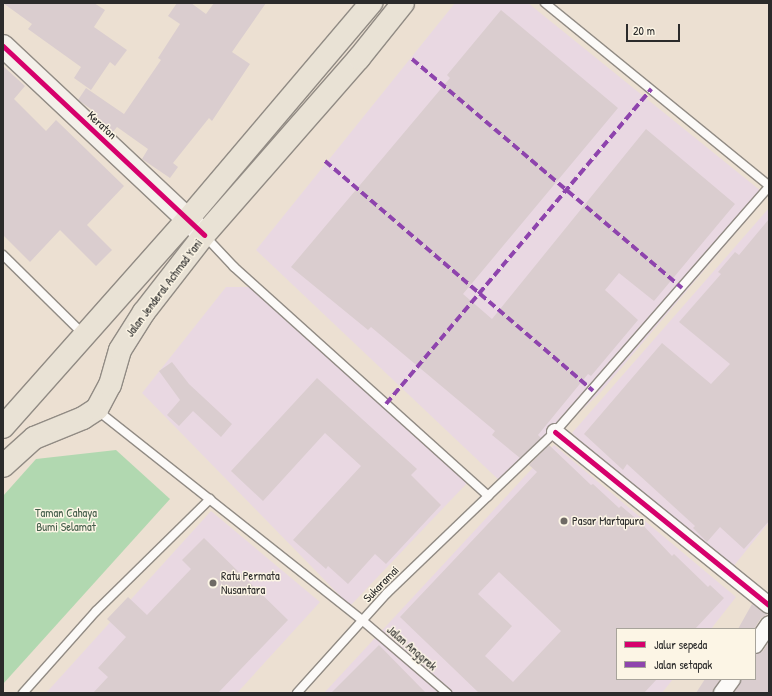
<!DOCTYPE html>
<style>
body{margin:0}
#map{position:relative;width:772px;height:696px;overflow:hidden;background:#ece0d2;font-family:"Patrick Hand",sans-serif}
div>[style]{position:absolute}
.built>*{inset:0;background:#e9d8e2}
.green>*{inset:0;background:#b1d8b0}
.building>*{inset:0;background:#dacdcf}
.roads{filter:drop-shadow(1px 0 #918b84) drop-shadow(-1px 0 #918b84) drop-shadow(0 1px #918b84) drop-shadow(0 -1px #918b84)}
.lane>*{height:8px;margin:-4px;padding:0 4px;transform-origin:4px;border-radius:4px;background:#fcfaf8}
.street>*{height:16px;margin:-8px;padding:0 8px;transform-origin:8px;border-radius:8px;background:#fcfaf8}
.secondary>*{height:22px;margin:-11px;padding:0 11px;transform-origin:11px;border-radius:11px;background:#f4f0ea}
.highway>*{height:22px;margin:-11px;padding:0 11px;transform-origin:11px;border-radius:11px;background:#e9e2d5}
.quiet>*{height:4px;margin-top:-2px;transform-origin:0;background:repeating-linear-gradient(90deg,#8e44ad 0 8px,transparent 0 12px)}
.cycleway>*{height:5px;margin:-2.5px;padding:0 2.5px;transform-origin:2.5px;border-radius:2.5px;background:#d6006c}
.dots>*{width:11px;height:11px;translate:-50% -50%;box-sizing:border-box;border:2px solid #fcf5e5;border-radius:50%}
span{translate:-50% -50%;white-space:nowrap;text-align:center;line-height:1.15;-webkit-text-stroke:3px #fcf5e5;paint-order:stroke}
.street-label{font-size:12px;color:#2b2b2b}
.park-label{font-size:12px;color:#445d4a}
.poi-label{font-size:12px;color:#2b2b2b}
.left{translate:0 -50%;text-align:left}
.frame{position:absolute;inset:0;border:4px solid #2b2b2b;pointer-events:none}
.legend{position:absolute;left:616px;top:628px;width:140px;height:52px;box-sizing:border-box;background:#fcf5e5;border:1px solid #a8a49b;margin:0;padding:5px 7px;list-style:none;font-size:12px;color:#2b2b2b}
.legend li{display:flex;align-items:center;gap:8px;height:20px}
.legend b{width:20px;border:1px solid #a8a49b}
.scale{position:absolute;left:626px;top:24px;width:54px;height:18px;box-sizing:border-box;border:2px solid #2b2b2b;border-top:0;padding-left:5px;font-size:12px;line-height:14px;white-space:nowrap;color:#2b2b2b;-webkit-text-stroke:3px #fcf5e5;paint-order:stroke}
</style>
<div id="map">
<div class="built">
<i style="clip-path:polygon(455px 3px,528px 3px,767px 196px,600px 393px,503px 484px,256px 250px)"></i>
<i style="clip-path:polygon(769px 208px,769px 522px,725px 577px,572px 433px)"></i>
<i style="clip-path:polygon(226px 287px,255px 287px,470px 480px,350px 606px,142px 393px)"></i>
<i style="clip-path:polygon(554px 445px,736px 597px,711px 629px,617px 629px,617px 679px,673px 679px,662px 693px,324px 693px)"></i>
<i style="clip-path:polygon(211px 511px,320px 602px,237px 693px,46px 693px)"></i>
</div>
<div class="green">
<i style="clip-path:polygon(116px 450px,170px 499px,3px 684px,3px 496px,36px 459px)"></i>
</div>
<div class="building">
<i style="clip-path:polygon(3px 3px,94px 3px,105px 10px,94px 27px,127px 50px,115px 66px,110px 62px,91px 90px,74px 78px,81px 67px,28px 29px,32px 24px)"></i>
<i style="clip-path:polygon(177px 3px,191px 3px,206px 14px,214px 3px,266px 3px,232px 52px,250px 64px,212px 121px,209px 118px,173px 163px,178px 167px,170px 178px,142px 159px,148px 149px,117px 127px,113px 132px,96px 116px,98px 114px,78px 100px,86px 88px,124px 114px,161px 60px,158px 58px,180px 24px,168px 16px)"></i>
<i style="clip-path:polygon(501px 10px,618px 108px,463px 294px,492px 319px,646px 129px,735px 204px,654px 301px,619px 273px,605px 290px,638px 320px,591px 376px,588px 374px,538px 435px,541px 438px,520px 458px,492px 435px,495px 431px,371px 327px,368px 330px,291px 267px,450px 78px,447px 75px)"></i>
<i style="clip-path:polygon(3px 66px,25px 86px,14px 99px,46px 131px,56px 120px,124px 186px,87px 225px,112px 250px,96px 266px,60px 230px,30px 262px,3px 235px)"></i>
<i style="clip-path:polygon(769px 219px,769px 521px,744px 549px,720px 527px,707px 542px,693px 528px,695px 526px,627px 464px,623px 470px,584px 434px,662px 343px,711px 384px,730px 364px,679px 322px,721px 274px,718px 272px,735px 252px,739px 255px)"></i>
<i style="clip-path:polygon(172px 362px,189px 384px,232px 424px,221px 437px,193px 411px,179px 426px,167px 415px,180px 400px,159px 371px)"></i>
<i style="clip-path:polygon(317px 378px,417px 469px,411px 475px,441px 505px,386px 564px,375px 554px,348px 584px,328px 566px,326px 569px,293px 540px,361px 466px,325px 433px,263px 501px,231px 471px)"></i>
<i style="clip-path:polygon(evenodd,549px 445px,591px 485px,593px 484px,619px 508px,621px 506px,640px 522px,672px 556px,674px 554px,708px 587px,710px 585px,724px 598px,695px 629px,617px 629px,617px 679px,657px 679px,644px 693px,479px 693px,400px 617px,537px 472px,529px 465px,549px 445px,499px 572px,561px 631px,513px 682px,485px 656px,512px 626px,478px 594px,499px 572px)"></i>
<i style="clip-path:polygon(204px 538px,288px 620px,218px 693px,93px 693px,108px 677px,98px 668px,126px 637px,107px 619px,128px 597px,147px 615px,191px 569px,182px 560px)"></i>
<i style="clip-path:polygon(752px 604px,768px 614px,761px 618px,754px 629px,738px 629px)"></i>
<i style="clip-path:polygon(769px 641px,769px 693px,734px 693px,741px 679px,755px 679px,755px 654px,763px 651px)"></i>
<i style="clip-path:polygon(379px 645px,426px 693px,331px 693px)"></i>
<i style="clip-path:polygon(705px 679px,720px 679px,713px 693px,696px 693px)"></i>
</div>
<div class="roads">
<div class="lane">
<i style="left:545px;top:3px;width:289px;rotate:39.2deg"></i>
<i style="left:204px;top:235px;width:44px;rotate:46.8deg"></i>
<i style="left:234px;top:267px;width:342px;rotate:42deg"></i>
<i style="left:488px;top:496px;width:93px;rotate:-43.7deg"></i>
<i style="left:555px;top:432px;width:325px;rotate:-48.9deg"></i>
<i style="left:3px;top:255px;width:112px;rotate:44.6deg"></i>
<i style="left:97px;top:410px;width:340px;rotate:38.4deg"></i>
<i style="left:363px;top:621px;width:111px;rotate:40.6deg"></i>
<i style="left:23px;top:693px;width:110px;rotate:-48.3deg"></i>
<i style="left:96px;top:611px;width:160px;rotate:-44.5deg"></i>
<i style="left:297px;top:693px;width:135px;rotate:-48deg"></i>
<i style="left:387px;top:593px;width:140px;rotate:-43.8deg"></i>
</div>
<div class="street">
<i style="left:555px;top:432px;width:275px;rotate:39deg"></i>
<i style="left:755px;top:645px;width:25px;rotate:-56deg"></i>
<i style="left:722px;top:693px;width:17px;rotate:-54deg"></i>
</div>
<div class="secondary">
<i style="left:3px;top:46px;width:273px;rotate:43.2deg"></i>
</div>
<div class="highway">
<i style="left:3px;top:427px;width:277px;rotate:-48.4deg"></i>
<i style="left:187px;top:220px;width:285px;rotate:-49.7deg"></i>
<i style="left:3px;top:466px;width:42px;rotate:-42.1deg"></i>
<i style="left:34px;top:438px;width:53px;rotate:-22.2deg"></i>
<i style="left:83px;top:418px;width:17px;rotate:-33deg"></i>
<i style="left:97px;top:409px;width:27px;rotate:-62deg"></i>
<i style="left:110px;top:385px;width:36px;rotate:-74deg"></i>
<i style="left:120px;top:350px;width:45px;rotate:-57.7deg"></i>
<i style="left:144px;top:312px;width:98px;rotate:-52.1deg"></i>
<i style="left:204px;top:235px;width:235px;rotate:-48.8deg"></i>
<i style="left:359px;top:58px;width:70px;rotate:-51.3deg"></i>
</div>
</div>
<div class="quiet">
<i style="left:412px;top:59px;width:354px;rotate:40.3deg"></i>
<i style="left:325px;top:161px;width:353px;rotate:40.6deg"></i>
<i style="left:386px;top:404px;width:412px;rotate:-49.9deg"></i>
</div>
<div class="cycleway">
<i style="left:3px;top:46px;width:276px;rotate:43.2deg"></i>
<i style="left:555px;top:432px;width:275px;rotate:39deg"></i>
</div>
<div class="dots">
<i style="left:564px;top:521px;background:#6f6a65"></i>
<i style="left:213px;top:583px;background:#6f6a65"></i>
</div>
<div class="street-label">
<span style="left:102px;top:125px;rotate:43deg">Keraton</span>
<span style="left:164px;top:288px;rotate:-53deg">Jalan Jenderal Achmad Yani</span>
<span style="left:381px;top:584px;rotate:-46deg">Sukaramai</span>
<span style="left:412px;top:648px;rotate:41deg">Jalan Anggrek</span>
</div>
<div class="park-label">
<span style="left:66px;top:520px">Taman Cahaya<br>Bumi Selamat</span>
</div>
<div class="poi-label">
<span class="left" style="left:572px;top:521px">Pasar Martapura</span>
<span class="left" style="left:221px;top:583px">Ratu Permata<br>Nusantara</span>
</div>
<div class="frame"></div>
<ul class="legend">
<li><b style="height:5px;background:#d6006c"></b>Jalur sepeda</li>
<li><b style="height:5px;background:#8e44ad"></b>Jalan setapak</li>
</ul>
<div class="scale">20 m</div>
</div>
